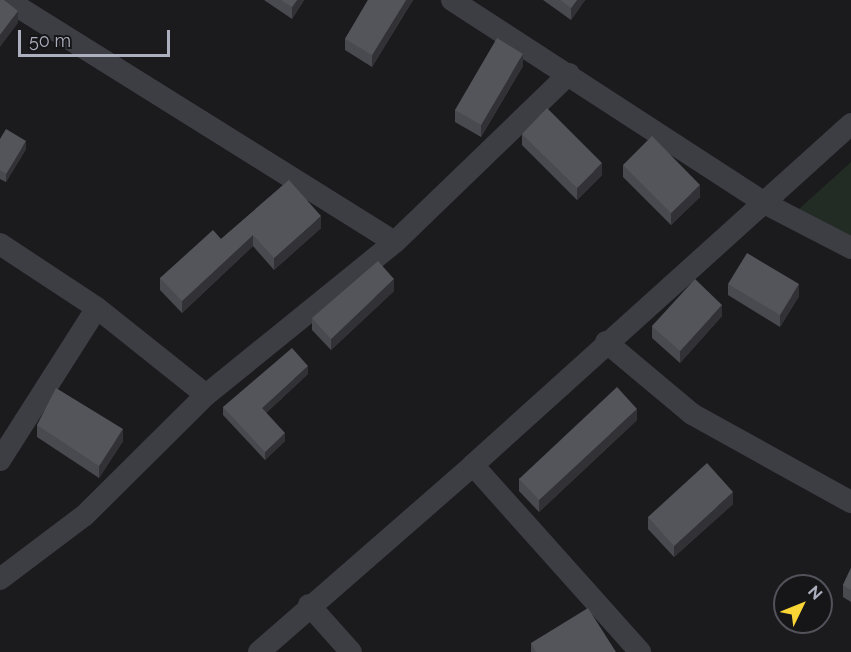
<!DOCTYPE html>
<style>
body{margin:0}
#map{position:relative;width:851px;height:652px;overflow:hidden;background:#1b1a1d;font-family:Raleway,sans-serif}
div>[style]{position:absolute}
.green>*{inset:0;background:#222b24}
.street>*{height:22px;margin:-11px;padding:0 11px;transform-origin:11px;border-radius:11px;background:#3d3d44}
.wall>*{inset:0;background:#494a4f}
.shaded-wall>*{inset:0;background:#323236}
.building>*{inset:0;background:#54555b}
span{translate:-50% -50%;white-space:nowrap;text-align:center;line-height:1.15;-webkit-text-stroke:6px #161518;paint-order:stroke}
.north{position:absolute;left:773px;top:574px;width:60px;height:60px;box-sizing:border-box;background:#161518;border:2px solid #52535a;border-radius:50%;rotate:47deg;font-size:16px;font-weight:700;line-height:24px;text-align:center;color:#acafbd}
.north::after{content:'';display:block;margin:auto;width:21px;height:27px;background:#f9d536;clip-path:polygon(50% 0,100% 100%,50% 72%,0 100%)}
.scale{position:absolute;left:18px;top:30px;width:152px;height:27px;box-sizing:border-box;border:3px solid #acafbd;border-top:0;padding-left:8px;font-size:18px;line-height:21px;white-space:nowrap;color:#acafbd;-webkit-text-stroke:4px #161518;paint-order:stroke}
</style>
<div id="map">
<div class="green">
<i style="clip-path:polygon(851px 162px,851px 245px,790px 217px)"></i>
</div>
<div class="street">
<i style="left:7px;top:0;width:457px;rotate:32deg"></i>
<i style="left:452px;top:0;width:372px;rotate:33deg"></i>
<i style="left:764px;top:203px;width:98px;rotate:27.3deg"></i>
<i style="left:0;top:244px;width:116px;rotate:33.4deg"></i>
<i style="left:97px;top:308px;width:139px;rotate:38.6deg"></i>
<i style="left:606px;top:342px;width:112px;rotate:39.9deg"></i>
<i style="left:692px;top:414px;width:182px;rotate:29deg"></i>
<i style="left:0;top:460px;width:180px;rotate:-57.5deg"></i>
<i style="left:473px;top:465px;width:251px;rotate:48.2deg"></i>
<i style="left:0;top:579px;width:106px;rotate:-37deg"></i>
<i style="left:85px;top:515px;width:170px;rotate:-44.8deg"></i>
<i style="left:206px;top:395px;width:243px;rotate:-39deg"></i>
<i style="left:395px;top:242px;width:242px;rotate:-44deg"></i>
<i style="left:309px;top:605px;width:63px;rotate:48.2deg"></i>
<i style="left:259px;top:652px;width:284px;rotate:-41.1deg"></i>
<i style="left:473px;top:465px;width:509px;rotate:-42.05deg"></i>
</div>
<div class="wall">
<i style="clip-path:polygon(264px 0,304px 0,292px 19px)"></i>
<i style="clip-path:polygon(368px 0,413px 0,372px 67px,345px 50px,345px 39px)"></i>
<i style="clip-path:polygon(543px 0,585px 0,571px 20px)"></i>
<i style="clip-path:polygon(523px 66px,481px 137px,455px 122px,455px 110px)"></i>
<i style="clip-path:polygon(522px 134px,602px 175px,577px 200px,522px 145px)"></i>
<i style="clip-path:polygon(0 139px,26px 149px,6px 182px,0 179px)"></i>
<i style="clip-path:polygon(623px 165px,700px 197px,671px 225px,623px 177px)"></i>
<i style="clip-path:polygon(289px 180px,321px 228px,274px 270px,253px 246px,182px 313px,160px 290px,160px 278px,221px 239px)"></i>
<i style="clip-path:polygon(728px 284px,799px 296px,780px 327px,728px 295px)"></i>
<i style="clip-path:polygon(394px 291px,331px 350px,312px 330px,312px 318px)"></i>
<i style="clip-path:polygon(722px 316px,680px 363px,652px 338px,652px 326px)"></i>
<i style="clip-path:polygon(308px 374px,266px 413px,285px 441px,265px 460px,223px 415px,223px 407px)"></i>
<i style="clip-path:polygon(637px 420px,539px 512px,519px 491px,519px 479px)"></i>
<i style="clip-path:polygon(37px 425px,123px 441px,99px 478px,37px 437px)"></i>
<i style="clip-path:polygon(733px 504px,674px 557px,648px 529px,648px 517px)"></i>
<i style="clip-path:polygon(851px 568px,851px 602px,843px 597px,843px 585px)"></i>
<i style="clip-path:polygon(531px 643px,616px 652px,531px 652px)"></i>
</div>
<div class="shaded-wall">
<i style="clip-path:polygon(297px 0,304px 0,292px 19px,292px 7px)"></i>
<i style="clip-path:polygon(406px 0,413px 0,372px 67px,372px 55px)"></i>
<i style="clip-path:polygon(577px 0,585px 0,571px 20px,571px 8px)"></i>
<i style="clip-path:polygon(18px 11px,18px 23px,0 47px,0 35px)"></i>
<i style="clip-path:polygon(523px 54px,523px 66px,481px 137px,481px 125px)"></i>
<i style="clip-path:polygon(26px 141px,26px 149px,6px 182px,6px 174px)"></i>
<i style="clip-path:polygon(602px 163px,602px 175px,577px 200px,577px 188px)"></i>
<i style="clip-path:polygon(700px 185px,700px 197px,671px 225px,671px 213px)"></i>
<i style="clip-path:polygon(321px 216px,321px 228px,274px 270px,274px 258px)"></i>
<i style="clip-path:polygon(253px 235px,253px 246px,182px 313px,182px 301px)"></i>
<i style="clip-path:polygon(394px 279px,394px 291px,331px 350px,331px 339px)"></i>
<i style="clip-path:polygon(799px 284px,799px 296px,780px 327px,780px 315px)"></i>
<i style="clip-path:polygon(722px 305px,722px 316px,680px 363px,680px 351px)"></i>
<i style="clip-path:polygon(308px 366px,308px 374px,262px 417px,262px 408px)"></i>
<i style="clip-path:polygon(637px 409px,637px 420px,539px 512px,539px 500px)"></i>
<i style="clip-path:polygon(123px 429px,123px 441px,99px 478px,99px 466px)"></i>
<i style="clip-path:polygon(285px 433px,285px 441px,265px 460px,265px 452px)"></i>
<i style="clip-path:polygon(733px 492px,733px 504px,674px 557px,674px 546px)"></i>
</div>
<div class="building">
<i style="clip-path:polygon(0 0,4px 0,18px 11px,0 35px)"></i>
<i style="clip-path:polygon(281px 0,297px 0,292px 7px)"></i>
<i style="clip-path:polygon(368px 0,406px 0,372px 55px,345px 39px)"></i>
<i style="clip-path:polygon(560px 0,577px 0,571px 8px)"></i>
<i style="clip-path:polygon(497px 38px,523px 54px,481px 125px,455px 110px)"></i>
<i style="clip-path:polygon(547px 108px,602px 163px,577px 188px,522px 134px)"></i>
<i style="clip-path:polygon(6px 129px,26px 141px,6px 174px,0 170px,0 139px)"></i>
<i style="clip-path:polygon(652px 136px,700px 185px,671px 213px,623px 165px)"></i>
<i style="clip-path:polygon(289px 180px,321px 216px,274px 258px,253px 235px,182px 301px,160px 278px,213px 230px,221px 239px)"></i>
<i style="clip-path:polygon(747px 253px,799px 284px,780px 315px,728px 284px)"></i>
<i style="clip-path:polygon(378px 261px,394px 279px,331px 339px,312px 318px)"></i>
<i style="clip-path:polygon(695px 279px,722px 305px,680px 351px,652px 326px)"></i>
<i style="clip-path:polygon(292px 348px,308px 366px,262px 408px,285px 433px,265px 452px,223px 407px)"></i>
<i style="clip-path:polygon(617px 387px,637px 409px,539px 500px,519px 479px)"></i>
<i style="clip-path:polygon(56px 388px,123px 429px,99px 466px,37px 425px)"></i>
<i style="clip-path:polygon(707px 463px,733px 492px,674px 546px,648px 517px)"></i>
<i style="clip-path:polygon(851px 568px,851px 590px,843px 585px)"></i>
<i style="clip-path:polygon(588px 608px,616px 652px,536px 652px,531px 643px)"></i>
</div>
<div class="north">N</div>
<div class="scale">50 m</div>
</div>
